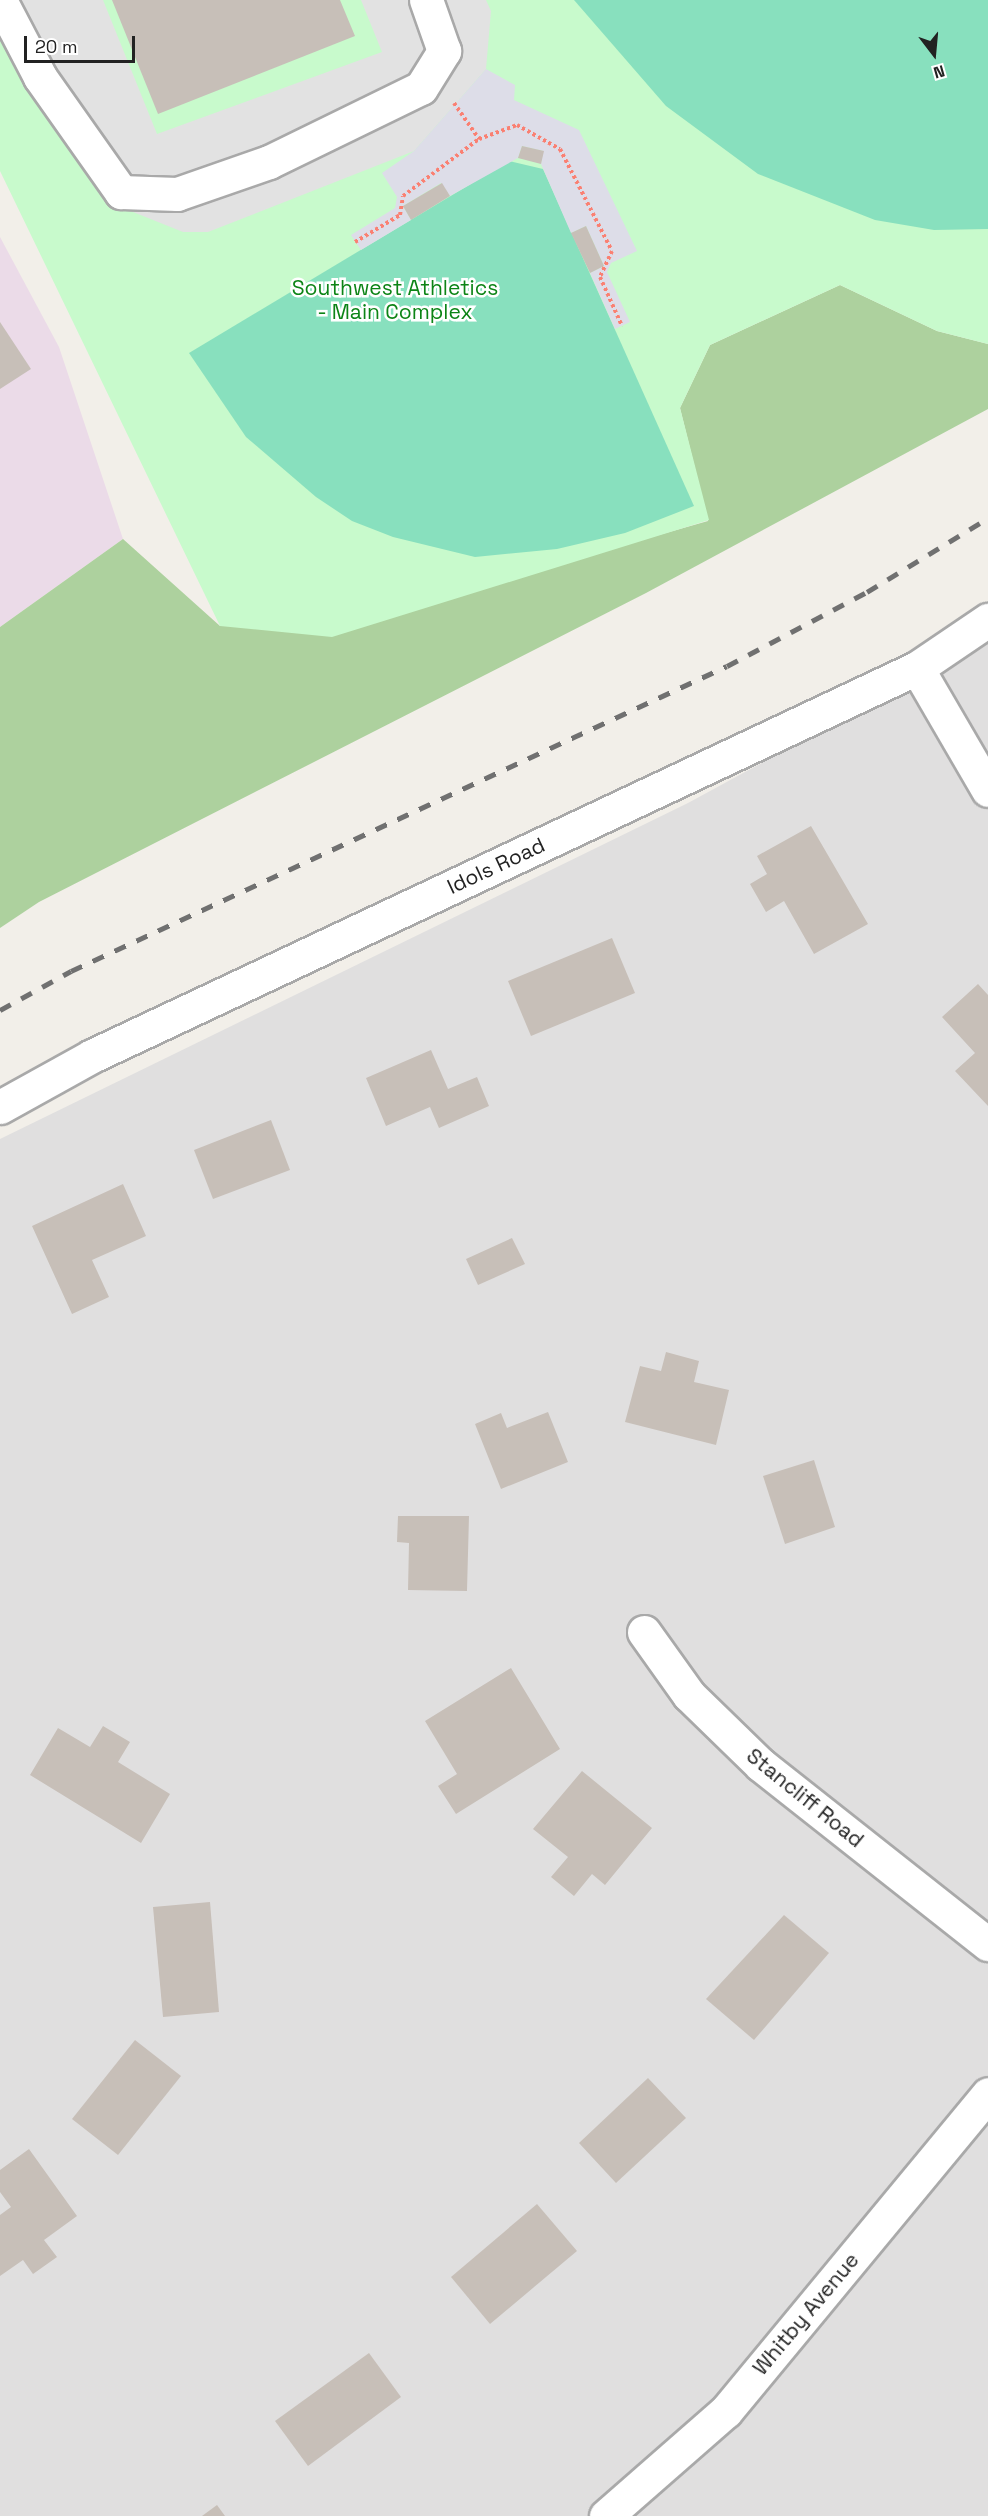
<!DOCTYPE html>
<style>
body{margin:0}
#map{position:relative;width:988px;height:2516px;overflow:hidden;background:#f2efe9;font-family:"Space Grotesk",sans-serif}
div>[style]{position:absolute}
.residential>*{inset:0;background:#e0dfdf}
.industrial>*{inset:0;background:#ebdbe8}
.forest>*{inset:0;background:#add19e}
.park>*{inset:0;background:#c8facc}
.pitch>*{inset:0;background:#88e0be}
.parking>*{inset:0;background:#e2e2e2}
.plaza>*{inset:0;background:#dddde8}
.building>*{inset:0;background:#c7bfb8}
.path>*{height:4px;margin-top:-2px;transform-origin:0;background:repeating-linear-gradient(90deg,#fa8072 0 3px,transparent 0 6px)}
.roads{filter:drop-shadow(2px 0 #a9a9a9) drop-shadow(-2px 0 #a9a9a9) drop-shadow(0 2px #a9a9a9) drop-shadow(0 -2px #a9a9a9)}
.minor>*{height:33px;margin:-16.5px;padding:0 16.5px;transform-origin:16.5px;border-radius:16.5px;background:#fff}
.rail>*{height:4.5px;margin-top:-2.25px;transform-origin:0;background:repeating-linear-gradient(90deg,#707070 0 12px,transparent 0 24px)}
span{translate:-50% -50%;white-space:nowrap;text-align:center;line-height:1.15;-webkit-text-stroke:5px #fff;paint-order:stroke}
.park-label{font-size:21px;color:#0c8416}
.street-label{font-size:21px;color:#222}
.north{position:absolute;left:904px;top:24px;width:60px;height:60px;-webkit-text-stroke:4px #fff;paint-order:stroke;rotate:164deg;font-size:16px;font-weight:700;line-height:24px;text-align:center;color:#222}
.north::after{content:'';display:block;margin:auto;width:21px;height:27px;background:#222;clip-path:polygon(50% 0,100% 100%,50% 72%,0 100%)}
.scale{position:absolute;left:24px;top:36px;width:111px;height:27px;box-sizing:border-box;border:3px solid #222;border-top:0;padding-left:8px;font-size:18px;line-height:21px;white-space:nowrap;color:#222;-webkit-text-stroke:4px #fff;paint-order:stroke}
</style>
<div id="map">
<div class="residential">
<i style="clip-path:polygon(988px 640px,988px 2516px,0 2516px,0 1139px,688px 803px)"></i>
</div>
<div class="industrial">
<i style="clip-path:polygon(0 237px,59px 347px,123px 539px,0 627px)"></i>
</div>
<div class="forest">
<i style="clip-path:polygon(840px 285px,937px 331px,988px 344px,988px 409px,646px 593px,39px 902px,0 928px,0 627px,123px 539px,220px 626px,560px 563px,708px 521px,680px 408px,710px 345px)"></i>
</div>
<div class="park">
<i style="clip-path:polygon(0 0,988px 0,988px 344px,937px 331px,840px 285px,710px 345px,680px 408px,709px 520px,332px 637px,220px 626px,0 171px)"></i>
</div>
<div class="pitch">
<i style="clip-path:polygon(574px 0,988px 0,988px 229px,934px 230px,875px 220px,758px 174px,666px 106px)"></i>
<i style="clip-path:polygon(509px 161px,543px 169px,694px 506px,625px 533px,557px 549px,475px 557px,393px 537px,352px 521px,316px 497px,246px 437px,189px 353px)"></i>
</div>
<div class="parking">
<i style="clip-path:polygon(0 0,103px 0,157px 134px,382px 52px,361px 0,486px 0,491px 11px,486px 69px,414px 151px,208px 232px,183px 232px,123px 208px,95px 184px,0 37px)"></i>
</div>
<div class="plaza">
<i style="clip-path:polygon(486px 69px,515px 85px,514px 100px,579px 130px,637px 251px,611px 263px,607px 272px,630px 322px,615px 329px,590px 273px,604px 266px,586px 226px,571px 233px,541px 164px,543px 151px,522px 146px,518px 158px,450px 196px,441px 183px,403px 206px,411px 220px,361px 250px,351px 235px,395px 208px,397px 197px,382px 173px,414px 151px)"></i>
</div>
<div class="building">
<i style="clip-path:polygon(112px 0,340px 0,355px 36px,158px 114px)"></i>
<i style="clip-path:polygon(522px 146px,544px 151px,541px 164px,518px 158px)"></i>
<i style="clip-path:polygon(442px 183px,450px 196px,411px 220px,403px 206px)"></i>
<i style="clip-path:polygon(586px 226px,604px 266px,590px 273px,571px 233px)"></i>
<i style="clip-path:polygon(0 322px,31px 369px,0 389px)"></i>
<i style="clip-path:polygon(811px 826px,868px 924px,814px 954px,784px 901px,766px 912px,750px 884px,767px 874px,757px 856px)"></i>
<i style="clip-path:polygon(612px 938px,635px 993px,531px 1036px,508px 981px)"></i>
<i style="clip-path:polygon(978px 984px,988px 995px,988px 1106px,955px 1071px,975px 1053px,942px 1017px)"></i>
<i style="clip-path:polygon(431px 1050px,448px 1089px,477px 1077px,489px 1106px,439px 1128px,430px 1107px,386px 1126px,366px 1078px)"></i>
<i style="clip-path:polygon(271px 1120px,290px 1170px,213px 1199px,194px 1150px)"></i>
<i style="clip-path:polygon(123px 1184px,146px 1236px,92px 1260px,109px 1297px,72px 1314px,32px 1226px)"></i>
<i style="clip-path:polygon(512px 1238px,525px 1264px,478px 1285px,466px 1259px)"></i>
<i style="clip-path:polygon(666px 1352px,699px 1361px,694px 1382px,729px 1390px,716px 1445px,625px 1422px,640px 1366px,661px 1371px)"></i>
<i style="clip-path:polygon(548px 1412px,568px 1462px,501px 1489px,475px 1424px,501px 1413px,507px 1428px)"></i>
<i style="clip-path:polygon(814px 1460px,835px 1527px,785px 1544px,763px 1476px)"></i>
<i style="clip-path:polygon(398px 1516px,469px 1516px,467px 1591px,408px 1590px,409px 1543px,397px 1542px)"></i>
<i style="clip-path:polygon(511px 1668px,560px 1749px,456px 1814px,438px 1786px,457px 1774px,425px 1721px)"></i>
<i style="clip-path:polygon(103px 1726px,130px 1742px,118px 1762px,170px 1794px,141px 1843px,30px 1775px,58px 1728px,90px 1747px)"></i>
<i style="clip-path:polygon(582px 1771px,652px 1828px,605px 1885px,592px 1874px,574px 1896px,551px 1877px,568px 1857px,533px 1829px)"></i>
<i style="clip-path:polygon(210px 1902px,219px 2012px,163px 2017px,153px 1907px)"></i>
<i style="clip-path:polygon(784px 1915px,829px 1953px,754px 2040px,706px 1999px)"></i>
<i style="clip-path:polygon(135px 2040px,181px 2076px,118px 2155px,72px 2119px)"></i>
<i style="clip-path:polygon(648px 2078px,686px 2118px,616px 2183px,579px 2143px)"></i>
<i style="clip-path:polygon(29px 2149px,77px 2216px,44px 2240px,57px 2257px,33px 2274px,23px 2260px,0 2276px,0 2215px,11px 2207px,0 2192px,0 2170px)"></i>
<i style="clip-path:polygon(537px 2204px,577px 2251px,490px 2324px,451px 2277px)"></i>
<i style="clip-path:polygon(369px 2353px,401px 2397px,308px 2466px,275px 2421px)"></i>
<i style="clip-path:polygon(217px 2505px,225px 2516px,202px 2516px)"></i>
</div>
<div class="path">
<i style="left:454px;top:103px;width:44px;rotate:55.2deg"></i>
<i style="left:355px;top:242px;width:52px;rotate:-31deg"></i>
<i style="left:400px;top:215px;width:19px;rotate:-81deg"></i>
<i style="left:403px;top:196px;width:95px;rotate:-36.9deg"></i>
<i style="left:479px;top:139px;width:40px;rotate:-20.2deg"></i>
<i style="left:517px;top:125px;width:49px;rotate:29.2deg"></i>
<i style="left:560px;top:149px;width:114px;rotate:63deg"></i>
<i style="left:612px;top:251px;width:29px;rotate:115deg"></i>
<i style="left:600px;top:277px;width:54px;rotate:65.8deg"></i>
</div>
<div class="roads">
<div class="minor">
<i style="left:0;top:0;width:87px;rotate:62.5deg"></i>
<i style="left:40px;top:77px;width:141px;rotate:54.8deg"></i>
<i style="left:121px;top:192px;width:56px;rotate:2deg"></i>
<i style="left:177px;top:194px;width:97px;rotate:-19.2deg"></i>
<i style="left:269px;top:162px;width:169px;rotate:-26deg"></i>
<i style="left:421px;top:88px;width:44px;rotate:-58.1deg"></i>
<i style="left:444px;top:51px;width:54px;rotate:-109.4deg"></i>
<i style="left:917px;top:668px;width:141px;rotate:59.8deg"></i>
<i style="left:0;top:1107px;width:105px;rotate:-29deg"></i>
<i style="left:92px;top:1056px;width:912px;rotate:-25.19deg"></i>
<i style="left:917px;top:668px;width:86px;rotate:-34.1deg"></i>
<i style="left:644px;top:1632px;width:77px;rotate:54.5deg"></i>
<i style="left:689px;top:1695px;width:100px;rotate:44.2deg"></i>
<i style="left:761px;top:1765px;width:289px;rotate:38.3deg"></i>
<i style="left:606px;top:2516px;width:159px;rotate:-41.2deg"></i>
<i style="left:726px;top:2411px;width:411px;rotate:-50.4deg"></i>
</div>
</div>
<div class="rail">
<i style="left:0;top:1010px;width:81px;rotate:-28.8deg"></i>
<i style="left:71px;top:971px;width:723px;rotate:-24.94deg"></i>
<i style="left:727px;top:666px;width:158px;rotate:-27.9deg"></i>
<i style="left:867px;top:592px;width:142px;rotate:-31.4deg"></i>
</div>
<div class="park-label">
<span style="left:395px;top:300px">Southwest Athletics<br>- Main Complex</span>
</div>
<div class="street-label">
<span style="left:496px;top:866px;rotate:-25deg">Idols Road</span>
<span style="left:805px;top:1798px;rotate:39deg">Stancliff Road</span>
<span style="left:806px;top:2314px;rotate:-50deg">Whitby Avenue</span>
</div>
<div class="north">N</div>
<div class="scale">20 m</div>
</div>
